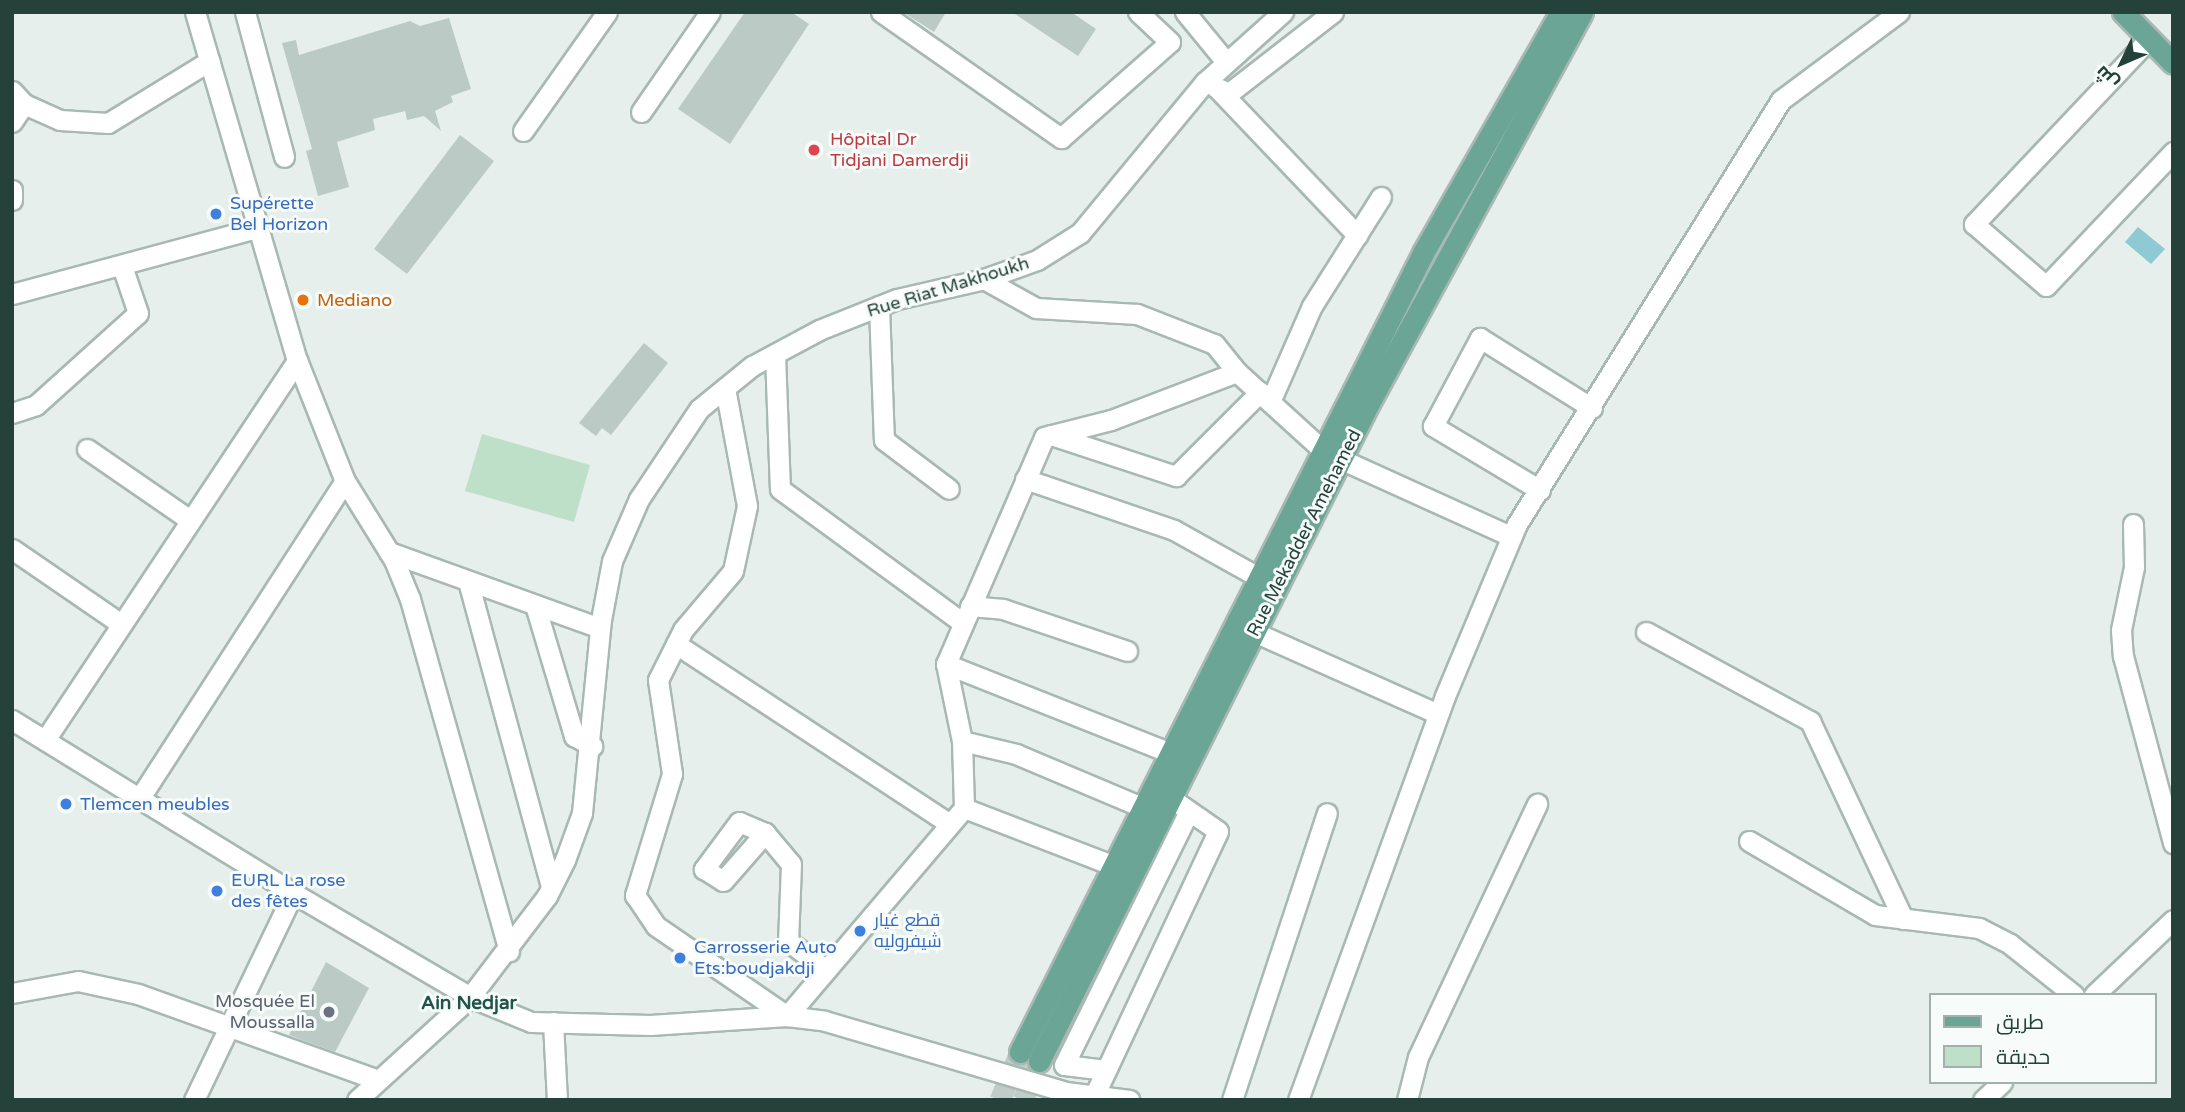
<!DOCTYPE html>
<meta charset="utf-8">
<style>
body{margin:0}
#map{position:relative;width:2185px;height:1112px;overflow:hidden;background:#e6efeb;font-family:"Varela Round",Cairo,sans-serif}
div>[style]{position:absolute}
.green>*{inset:0;background:#bfe0c8}
.water>*{inset:0;background:#8ec9d4}
.building>*{inset:0;background:#bbcac4}
.major-tunnel>*{height:21px;margin-top:-10.5px;transform-origin:0;background:repeating-linear-gradient(90deg,#bfccc8 0 21px,transparent 0 31px)}
.roads{filter:drop-shadow(2px 0 #a8b8b2) drop-shadow(-2px 0 #a8b8b2) drop-shadow(0 2px #a8b8b2) drop-shadow(0 -2px #a8b8b2)}
.minor>*{height:19px;margin:-9.5px;padding:0 9.5px;transform-origin:9.5px;border-radius:9.5px;background:#fff}
.major>*{height:21px;margin:-10.5px;padding:0 10.5px;transform-origin:10.5px;border-radius:10.5px;background:#6aa596}
.dots>*{width:19px;height:19px;translate:-50% -50%;box-sizing:border-box;border:4px solid #f7fbf9;border-radius:50%}
span{translate:-50% -50%;white-space:nowrap;text-align:center;line-height:1.15;-webkit-text-stroke:6px #f7fbf9;paint-order:stroke}
.health-label{font-size:18px;color:#be3a42}
.left{translate:0 -50%;text-align:left}
.shop-label{font-size:18px;color:#366cbe}
.street-label{font-size:18px;color:#24423a}
.food-label{font-size:18px;color:#c56008}
.worship-label{font-size:18px;color:#5b616d}
.right{translate:-100% -50%;text-align:right}
.neighbourhood-label{font-size:19px;color:#1f5548;font-weight:700}
.frame{position:absolute;inset:0;border:14px solid #24423a;pointer-events:none}
.legend{position:absolute;left:1929px;top:993px;width:228px;height:91px;box-sizing:border-box;background:#f7fbf9;border:2px solid #a3b1ad;margin:0;padding:9px 12px;list-style:none;font-size:21px;color:#24423a}
.legend li{display:flex;align-items:center;gap:14px;height:35px}
.legend b{width:35px;border:2px solid #a3b1ad}
.north{position:absolute;left:2087px;top:28px;width:70px;height:70px;-webkit-text-stroke:5px #f7fbf9;paint-order:stroke;rotate:226deg;font-size:19px;font-weight:700;line-height:28px;text-align:center;color:#24423a}
.north::after{content:'';display:block;margin:auto;width:24px;height:32px;background:#24423a;clip-path:polygon(50% 0,100% 100%,50% 72%,0 100%)}
</style>
<div id="map">
<div class="green">
<i style="clip-path:polygon(482px 434px,590px 465px,574px 522px,465px 491px)"></i>
</div>
<div class="water">
<i style="clip-path:polygon(2138px 227px,2165px 249px,2151px 264px,2125px 242px)"></i>
</div>
<div class="building">
<i style="clip-path:polygon(745px 12px,791px 12px,809px 24px,730px 144px,678px 109px)"></i>
<i style="clip-path:polygon(903px 12px,946px 12px,934px 32px)"></i>
<i style="clip-path:polygon(1012px 12px,1071px 12px,1096px 29px,1078px 56px)"></i>
<i style="clip-path:polygon(449px 18px,471px 89px,451px 96px,453px 102px,435px 111px,441px 131px,424px 116px,407px 120px,405px 111px,373px 119px,375px 130px,337px 142px,349px 187px,318px 196px,306px 151px,312px 149px,282px 43px,296px 40px,299px 55px,410px 21px,420px 26px)"></i>
<i style="clip-path:polygon(460px 135px,494px 161px,407px 274px,374px 249px)"></i>
<i style="clip-path:polygon(644px 343px,668px 363px,611px 435px,602px 428px,596px 436px,579px 423px)"></i>
<i style="clip-path:polygon(326px 962px,369px 988px,335px 1052px,289px 1035px)"></i>
</div>
<div class="major-tunnel">
<i style="left:1000px;top:1100px;width:52px;rotate:-67.4deg"></i>
<i style="left:1023px;top:1100px;width:42px;rotate:-67.7deg"></i>
</div>
<div class="roads">
<div class="minor">
<i style="left:195px;top:12px;width:363px;rotate:73.7deg"></i>
<i style="left:297px;top:360px;width:130px;rotate:68.4deg"></i>
<i style="left:345px;top:481px;width:93px;rotate:58.2deg"></i>
<i style="left:394px;top:560px;width:42px;rotate:67.7deg"></i>
<i style="left:410px;top:599px;width:366px;rotate:74.3deg"></i>
<i style="left:245px;top:12px;width:150px;rotate:74.9deg"></i>
<i style="left:881px;top:12px;width:220px;rotate:35deg"></i>
<i style="left:1061px;top:138px;width:145px;rotate:-41.4deg"></i>
<i style="left:1170px;top:42px;width:44px;rotate:-136.8deg"></i>
<i style="left:1185px;top:12px;width:65px;rotate:50.6deg"></i>
<i style="left:2149px;top:39px;width:255px;rotate:133.4deg"></i>
<i style="left:1974px;top:224px;width:95px;rotate:40.7deg"></i>
<i style="left:2046px;top:286px;width:185px;rotate:-46.5deg"></i>
<i style="left:1215px;top:87px;width:15px;rotate:23deg"></i>
<i style="left:1229px;top:93px;width:132px;rotate:-37.9deg"></i>
<i style="left:1218px;top:89px;width:202px;rotate:46.4deg"></i>
<i style="left:12px;top:91px;width:18px;rotate:47deg"></i>
<i style="left:24px;top:104px;width:39px;rotate:24deg"></i>
<i style="left:60px;top:120px;width:48px;rotate:3.6deg"></i>
<i style="left:108px;top:123px;width:119px;rotate:-31.5deg"></i>
<i style="left:641px;top:112px;width:121px;rotate:-55.4deg"></i>
<i style="left:12px;top:122px;width:22px;rotate:-56deg"></i>
<i style="left:523px;top:131px;width:146px;rotate:-54.8deg"></i>
<i style="left:12px;top:190px;width:10px;rotate:90deg"></i>
<i style="left:12px;top:294px;width:253px;rotate:-15.1deg"></i>
<i style="left:879px;top:306px;width:134px;rotate:87.9deg"></i>
<i style="left:884px;top:440px;width:81px;rotate:37deg"></i>
<i style="left:775px;top:354px;width:135px;rotate:87.9deg"></i>
<i style="left:780px;top:489px;width:227px;rotate:36.2deg"></i>
<i style="left:1237px;top:372px;width:119px;rotate:42.3deg"></i>
<i style="left:1325px;top:452px;width:205px;rotate:24.4deg"></i>
<i style="left:725px;top:388px;width:120px;rotate:79.4deg"></i>
<i style="left:747px;top:506px;width:66px;rotate:102.2deg"></i>
<i style="left:733px;top:571px;width:77px;rotate:130.3deg"></i>
<i style="left:683px;top:630px;width:56px;rotate:116.6deg"></i>
<i style="left:658px;top:680px;width:95px;rotate:81.5deg"></i>
<i style="left:672px;top:774px;width:127px;rotate:107deg"></i>
<i style="left:635px;top:895px;width:37px;rotate:56deg"></i>
<i style="left:656px;top:926px;width:159px;rotate:34.5deg"></i>
<i style="left:787px;top:1016px;width:273px;rotate:-49.6deg"></i>
<i style="left:964px;top:808px;width:67px;rotate:-91.7deg"></i>
<i style="left:962px;top:741px;width:79px;rotate:-101.7deg"></i>
<i style="left:946px;top:664px;width:247px;rotate:-66.6deg"></i>
<i style="left:1044px;top:437px;width:69px;rotate:-14.2deg"></i>
<i style="left:1111px;top:420px;width:135px;rotate:-20.9deg"></i>
<i style="left:1237px;top:372px;width:36px;rotate:-129deg"></i>
<i style="left:1214px;top:344px;width:83px;rotate:-158.7deg"></i>
<i style="left:1137px;top:314px;width:101px;rotate:-176.6deg"></i>
<i style="left:1036px;top:308px;width:60px;rotate:-150.9deg"></i>
<i style="left:1270px;top:402px;width:105px;rotate:-66.4deg"></i>
<i style="left:1312px;top:306px;width:129px;rotate:-57.7deg"></i>
<i style="left:12px;top:413px;width:25px;rotate:-18deg"></i>
<i style="left:36px;top:405px;width:137px;rotate:-42deg"></i>
<i style="left:138px;top:313px;width:50px;rotate:-108.8deg"></i>
<i style="left:1051px;top:435px;width:132px;rotate:18.2deg"></i>
<i style="left:1176px;top:476px;width:119px;rotate:-45deg"></i>
<i style="left:87px;top:449px;width:125px;rotate:34.6deg"></i>
<i style="left:1025px;top:479px;width:157px;rotate:18.9deg"></i>
<i style="left:1174px;top:530px;width:98px;rotate:29.2deg"></i>
<i style="left:1540px;top:490px;width:125px;rotate:-149.1deg"></i>
<i style="left:1433px;top:426px;width:100px;rotate:-61.9deg"></i>
<i style="left:1480px;top:338px;width:132px;rotate:32deg"></i>
<i style="left:2133px;top:524px;width:43px;rotate:88.7deg"></i>
<i style="left:2134px;top:567px;width:64px;rotate:101.7deg"></i>
<i style="left:2121px;top:630px;width:26px;rotate:86deg"></i>
<i style="left:2123px;top:656px;width:194px;rotate:75deg"></i>
<i style="left:12px;top:549px;width:132px;rotate:34.5deg"></i>
<i style="left:389px;top:552px;width:224px;rotate:19.8deg"></i>
<i style="left:468px;top:581px;width:316px;rotate:74.8deg"></i>
<i style="left:535px;top:605px;width:137px;rotate:73.4deg"></i>
<i style="left:574px;top:736px;width:21px;rotate:29deg"></i>
<i style="left:970px;top:606px;width:33px;rotate:5deg"></i>
<i style="left:1003px;top:609px;width:131px;rotate:18.7deg"></i>
<i style="left:1254px;top:632px;width:201px;rotate:24deg"></i>
<i style="left:1646px;top:632px;width:187px;rotate:28.5deg"></i>
<i style="left:1810px;top:721px;width:219px;rotate:64.8deg"></i>
<i style="left:676px;top:644px;width:328px;rotate:33.3deg"></i>
<i style="left:946px;top:664px;width:242px;rotate:21.6deg"></i>
<i style="left:12px;top:720px;width:330px;rotate:31.6deg"></i>
<i style="left:293px;top:893px;width:205px;rotate:30.4deg"></i>
<i style="left:470px;top:997px;width:66px;rotate:22.3deg"></i>
<i style="left:531px;top:1022px;width:119px;rotate:1.4deg"></i>
<i style="left:650px;top:1025px;width:137px;rotate:-3.8deg"></i>
<i style="left:787px;top:1016px;width:38px;rotate:7deg"></i>
<i style="left:825px;top:1021px;width:251px;rotate:16.4deg"></i>
<i style="left:1066px;top:1092px;width:64px;rotate:7.2deg"></i>
<i style="left:45px;top:740px;width:456px;rotate:-56.4deg"></i>
<i style="left:962px;top:741px;width:56px;rotate:13.5deg"></i>
<i style="left:1016px;top:754px;width:139px;rotate:22.9deg"></i>
<i style="left:141px;top:796px;width:375px;rotate:-57.1deg"></i>
<i style="left:964px;top:808px;width:161px;rotate:21.1deg"></i>
<i style="left:765px;top:833px;width:28px;rotate:-157deg"></i>
<i style="left:739px;top:822px;width:59px;rotate:126.7deg"></i>
<i style="left:704px;top:869px;width:22px;rotate:32deg"></i>
<i style="left:723px;top:881px;width:64px;rotate:-48.8deg"></i>
<i style="left:765px;top:833px;width:40px;rotate:50deg"></i>
<i style="left:791px;top:864px;width:77px;rotate:92.2deg"></i>
<i style="left:788px;top:941px;width:48px;rotate:37.3deg"></i>
<i style="left:1749px;top:841px;width:146px;rotate:30.4deg"></i>
<i style="left:1875px;top:915px;width:105px;rotate:7.1deg"></i>
<i style="left:1979px;top:928px;width:35px;rotate:27deg"></i>
<i style="left:2010px;top:944px;width:82px;rotate:38.6deg"></i>
<i style="left:12px;top:993px;width:67px;rotate:-10.3deg"></i>
<i style="left:78px;top:981px;width:61px;rotate:12.2deg"></i>
<i style="left:138px;top:994px;width:255px;rotate:19.7deg"></i>
<i style="left:2094px;top:995px;width:109px;rotate:-43.5deg"></i>
<i style="left:553px;top:1022px;width:78px;rotate:87.1deg"></i>
<i style="left:1106px;top:1070px;width:42px;rotate:-173.2deg"></i>
<i style="left:1064px;top:1065px;width:283px;rotate:-63.8deg"></i>
<i style="left:1095px;top:1094px;width:290px;rotate:-64.9deg"></i>
<i style="left:1218px;top:831px;width:56px;rotate:-145.2deg"></i>
<i style="left:194px;top:1100px;width:229px;rotate:-64.4deg"></i>
<i style="left:357px;top:1100px;width:153px;rotate:-42.3deg"></i>
<i style="left:470px;top:997px;width:127px;rotate:-52.7deg"></i>
<i style="left:547px;top:896px;width:40px;rotate:-63.4deg"></i>
<i style="left:565px;top:860px;width:50px;rotate:-70.1deg"></i>
<i style="left:582px;top:813px;width:194px;rotate:-84.4deg"></i>
<i style="left:601px;top:620px;width:60px;rotate:-79.4deg"></i>
<i style="left:612px;top:561px;width:68px;rotate:-66.5deg"></i>
<i style="left:639px;top:499px;width:108px;rotate:-56.3deg"></i>
<i style="left:699px;top:409px;width:68px;rotate:-39.1deg"></i>
<i style="left:752px;top:366px;width:76px;rotate:-28.2deg"></i>
<i style="left:819px;top:330px;width:84px;rotate:-21.7deg"></i>
<i style="left:897px;top:299px;width:89px;rotate:-12.9deg"></i>
<i style="left:984px;top:279px;width:56px;rotate:-19.7deg"></i>
<i style="left:1037px;top:260px;width:51px;rotate:-32.1deg"></i>
<i style="left:1080px;top:233px;width:196px;rotate:-50.4deg"></i>
<i style="left:1205px;top:82px;width:105px;rotate:-41.9deg"></i>
<i style="left:1232px;top:1100px;width:302px;rotate:-71.7deg"></i>
<i style="left:1298px;top:1100px;width:430px;rotate:-70deg"></i>
<i style="left:1445px;top:696px;width:186px;rotate:-67.3deg"></i>
<i style="left:1517px;top:524px;width:499px;rotate:-58.1deg"></i>
<i style="left:1781px;top:100px;width:147px;rotate:-36.7deg"></i>
<i style="left:1407px;top:1100px;width:44px;rotate:-75.7deg"></i>
<i style="left:1418px;top:1057px;width:280px;rotate:-64.8deg"></i>
<i style="left:1983px;top:1100px;width:26px;rotate:-43deg"></i>
</div>
<div class="major">
<i style="left:2123px;top:12px;width:71px;rotate:45.6deg"></i>
<i style="left:1020px;top:1052px;width:895px;rotate:-63.23deg"></i>
<i style="left:1423px;top:253px;width:278px;rotate:-60.2deg"></i>
<i style="left:1039px;top:1061px;width:736px;rotate:-63.37deg"></i>
<i style="left:1369px;top:403px;width:445px;rotate:-61.4deg"></i>
</div>
</div>
<div class="dots">
<i style="left:814px;top:150px;background:#e0444e"></i>
<i style="left:216px;top:214px;background:#3f7fe0"></i>
<i style="left:303px;top:300px;background:#e8710a"></i>
<i style="left:66px;top:804px;background:#3f7fe0"></i>
<i style="left:217px;top:891px;background:#3f7fe0"></i>
<i style="left:860px;top:931px;background:#3f7fe0"></i>
<i style="left:680px;top:958px;background:#3f7fe0"></i>
<i style="left:329px;top:1012px;background:#6b7280"></i>
</div>
<div class="health-label">
<span class="left" style="left:830px;top:150px">Hôpital Dr<br>Tidjani Damerdji</span>
</div>
<div class="shop-label">
<span class="left" style="left:230px;top:214px">Supérette<br>Bel Horizon</span>
<span class="left" style="left:80px;top:804px">Tlemcen meubles</span>
<span class="left" style="left:231px;top:891px">EURL La rose<br>des fêtes</span>
<span class="left" style="left:874px;top:931px">قطع غيار<br>شيفروليه</span>
<span class="left" style="left:694px;top:958px">Carrosserie Auto<br>Ets:boudjakdji</span>
</div>
<div class="street-label">
<span style="left:948px;top:287px;rotate:-17deg">Rue Riat Makhoukh</span>
<span style="left:1304px;top:533px;rotate:-63deg">Rue Mekadder Amehamed</span>
</div>
<div class="food-label">
<span class="left" style="left:317px;top:300px">Mediano</span>
</div>
<div class="worship-label">
<span class="right" style="left:315px;top:1012px">Mosquée El<br>Moussalla</span>
</div>
<div class="neighbourhood-label">
<span style="left:469px;top:1004px">Ain Nedjar</span>
</div>
<div class="frame"></div>
<ul class="legend">
<li><b style="height:9px;background:#6aa596"></b>طريق</li>
<li><b style="height:19px;background:#bfe0c8"></b>حديقة</li>
</ul>
<div class="north">ش</div>
</div>
